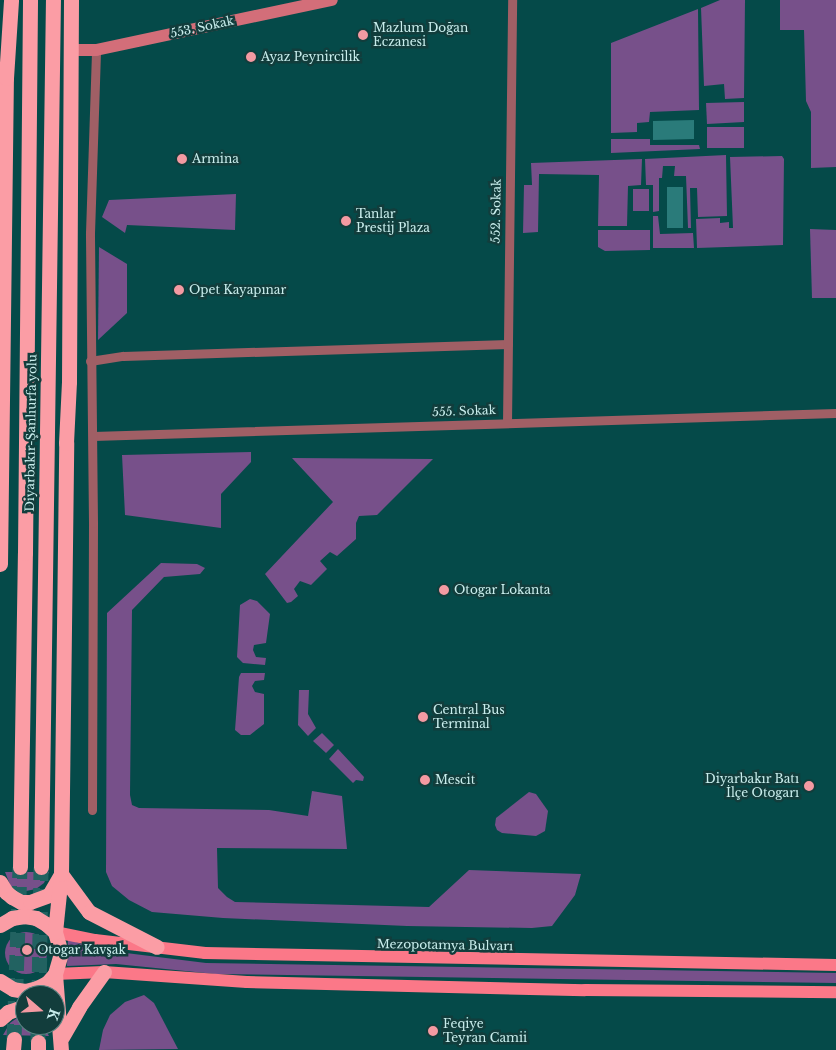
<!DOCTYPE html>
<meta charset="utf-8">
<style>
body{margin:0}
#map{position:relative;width:836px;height:1050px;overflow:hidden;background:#054a49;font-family:"Libre Baskerville",serif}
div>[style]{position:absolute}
.green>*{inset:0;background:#77508a}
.round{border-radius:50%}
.water>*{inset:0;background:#2a7b7a}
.highway-tunnel>*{height:15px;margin-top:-7.5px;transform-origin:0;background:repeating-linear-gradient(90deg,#226261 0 15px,transparent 0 23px)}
.street>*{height:9px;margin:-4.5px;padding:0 4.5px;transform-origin:4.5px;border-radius:4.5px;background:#a05f65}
.secondary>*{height:12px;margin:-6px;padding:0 6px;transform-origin:6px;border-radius:6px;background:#d36e79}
.primary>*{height:12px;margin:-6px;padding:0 6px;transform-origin:6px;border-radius:6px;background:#fb7888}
.highway>*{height:15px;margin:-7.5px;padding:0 7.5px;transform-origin:7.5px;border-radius:7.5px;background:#fb9da5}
.dots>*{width:14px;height:14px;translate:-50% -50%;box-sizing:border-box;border:2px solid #123d3c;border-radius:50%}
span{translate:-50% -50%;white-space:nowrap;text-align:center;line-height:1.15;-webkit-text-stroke:5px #123d3c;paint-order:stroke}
.street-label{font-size:12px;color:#c8edec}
.poi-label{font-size:12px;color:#c8edec}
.left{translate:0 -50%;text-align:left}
.right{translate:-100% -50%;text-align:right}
.north{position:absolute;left:15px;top:985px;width:50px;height:50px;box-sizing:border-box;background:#123d3c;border:1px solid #5b8382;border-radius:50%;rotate:109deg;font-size:14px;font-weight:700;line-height:20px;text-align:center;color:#c8edec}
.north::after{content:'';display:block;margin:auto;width:18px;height:22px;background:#f49aa2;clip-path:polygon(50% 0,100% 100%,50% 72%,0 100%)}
</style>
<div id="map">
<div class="green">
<i style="clip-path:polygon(720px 0,745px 0,744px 98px,725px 99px,724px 84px,704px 86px,701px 8px)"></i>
<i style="clip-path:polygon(780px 0,836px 0,836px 167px,811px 168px,811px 112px,806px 101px,804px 30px,780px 30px)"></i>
<i style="clip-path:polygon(698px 9px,699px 110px,650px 112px,649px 122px,637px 123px,637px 132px,611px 133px,611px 43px)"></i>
<i style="clip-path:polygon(744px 102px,744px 122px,707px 124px,706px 103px)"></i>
<i style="clip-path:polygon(707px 127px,744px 127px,744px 148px,707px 148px)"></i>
<i style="clip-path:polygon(611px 139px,650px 139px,650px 145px,699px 145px,700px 149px,611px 153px)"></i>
<i style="clip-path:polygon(726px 155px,727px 216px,698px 217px,697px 188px,690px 188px,691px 228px,688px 228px,686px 176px,674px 176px,675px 166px,663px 166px,662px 178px,659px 178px,659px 211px,653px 212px,653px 185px,646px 185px,645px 159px)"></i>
<i style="clip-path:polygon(782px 156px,784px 159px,783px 245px,697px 248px,696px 219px,720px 218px,720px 223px,729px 222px,729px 228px,733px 228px,730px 157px)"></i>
<i style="clip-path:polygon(642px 159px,641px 185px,628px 186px,627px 226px,598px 226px,599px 175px,539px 174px,538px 232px,523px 233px,524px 185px,532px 185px,531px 163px)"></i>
<i style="clip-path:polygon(633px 189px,649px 189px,649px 211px,633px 211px)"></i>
<i style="clip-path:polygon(236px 194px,235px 230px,127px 225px,125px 233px,102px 217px,109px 200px)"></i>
<i style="clip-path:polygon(653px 216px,658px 216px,660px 234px,693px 233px,694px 248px,653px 248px)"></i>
<i style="clip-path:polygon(810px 229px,836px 230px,836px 298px,812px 298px)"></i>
<i style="clip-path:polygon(598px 230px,650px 230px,650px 250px,605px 251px,598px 247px)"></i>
<i style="clip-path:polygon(99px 247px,127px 264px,127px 313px,98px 340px)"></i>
<i style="clip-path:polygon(251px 452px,251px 462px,221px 494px,221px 528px,125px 515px,122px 455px)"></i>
<i style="clip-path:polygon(292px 458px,433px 459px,377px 515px,359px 516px,356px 523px,356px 539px,337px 556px,330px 552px,320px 561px,327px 569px,311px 585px,300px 581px,294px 589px,298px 596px,291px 602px,287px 603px,265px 574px,333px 502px)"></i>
<i style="clip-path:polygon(161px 563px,197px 564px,205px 568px,200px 574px,164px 577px,132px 610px,130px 795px,132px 805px,139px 808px,269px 810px,308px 816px,312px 791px,342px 796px,347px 849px,217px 848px,218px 888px,227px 897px,235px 902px,429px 907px,469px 870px,581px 874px,575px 895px,552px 926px,532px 928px,407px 926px,223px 918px,152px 912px,129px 900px,112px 886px,106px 872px,107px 613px)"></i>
<i style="clip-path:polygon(250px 599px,257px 601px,270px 614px,266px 643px,254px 645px,253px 650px,256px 657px,266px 658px,265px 665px,243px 663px,237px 657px,240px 605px)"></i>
<i style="clip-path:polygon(241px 673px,265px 673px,264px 680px,255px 681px,252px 686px,255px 692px,264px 694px,264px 724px,250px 735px,241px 735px,235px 730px,239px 677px)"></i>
<i style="clip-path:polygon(299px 690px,309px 690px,308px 714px,316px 728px,308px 736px,298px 725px)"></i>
<i style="clip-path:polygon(322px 733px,334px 745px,326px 753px,313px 741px)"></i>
<i style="clip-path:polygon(338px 749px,364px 777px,363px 781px,356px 780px,353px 783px,329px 759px)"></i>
<i style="clip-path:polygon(529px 792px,536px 794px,548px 811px,545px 831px,536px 836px,502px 833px,497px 830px,495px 825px,496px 818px)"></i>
<i style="clip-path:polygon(5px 872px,49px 872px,44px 883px,36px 889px,26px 891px,11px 887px)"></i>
<i class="round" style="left:5px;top:932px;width:42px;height:42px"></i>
<i style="clip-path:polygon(68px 939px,94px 949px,206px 963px,836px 973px,836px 983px,215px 974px,116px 964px,67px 966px)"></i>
<i style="clip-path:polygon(144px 995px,154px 1003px,178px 1049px,99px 1050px,103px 1030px,110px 1015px,125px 1002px)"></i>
<i style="clip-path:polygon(25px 1017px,25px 1025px,43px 1025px,49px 1036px,3px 1035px,10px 1023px,17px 1018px)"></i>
</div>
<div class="water">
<i style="clip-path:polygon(694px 120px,694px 139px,653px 140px,653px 121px)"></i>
<i style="clip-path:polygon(667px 187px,683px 187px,683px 228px,667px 228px)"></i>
</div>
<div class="highway-tunnel">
<i style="left:39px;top:995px;width:128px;rotate:-89.1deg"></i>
<i style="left:14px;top:1039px;width:172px;rotate:-88deg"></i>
<i style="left:38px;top:1042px;width:17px;rotate:-90deg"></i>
</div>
<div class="street">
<i style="left:90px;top:361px;width:33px;rotate:-9deg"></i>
<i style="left:123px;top:356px;width:385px;rotate:-1.8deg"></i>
<i style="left:507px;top:423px;width:423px;rotate:-89.3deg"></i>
<i style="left:93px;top:436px;width:743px;rotate:-1.77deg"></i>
<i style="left:92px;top:810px;width:287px;rotate:-89.8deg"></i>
<i style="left:93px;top:523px;width:290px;rotate:-90.6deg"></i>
<i style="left:90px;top:233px;width:183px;rotate:-88.1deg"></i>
</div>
<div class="secondary">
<i style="left:71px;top:50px;width:25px"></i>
<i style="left:96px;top:50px;width:241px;rotate:-12deg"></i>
</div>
<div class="primary">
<i style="left:55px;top:932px;width:41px;rotate:11.3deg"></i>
<i style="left:95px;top:940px;width:111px;rotate:6.7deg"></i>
<i style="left:205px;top:953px;width:631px;rotate:1.09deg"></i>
<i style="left:55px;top:974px;width:49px;rotate:-2.3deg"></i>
<i style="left:104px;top:972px;width:143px;rotate:4deg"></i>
<i style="left:247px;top:982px;width:338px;rotate:1.4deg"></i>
<i style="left:585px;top:990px;width:251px;rotate:0.5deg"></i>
</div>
<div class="highway">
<i style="left:0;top:564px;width:486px;rotate:-89.3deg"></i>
<i style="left:6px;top:78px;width:78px;rotate:-86.3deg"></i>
<i style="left:20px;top:867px;width:314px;rotate:-89.1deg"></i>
<i style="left:25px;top:553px;width:553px;rotate:-89.48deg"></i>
<i style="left:41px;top:867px;width:867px;rotate:-89.21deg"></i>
<i style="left:0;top:882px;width:12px;rotate:59deg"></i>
<i style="left:6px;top:892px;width:8px;rotate:40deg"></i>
<i style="left:12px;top:897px;width:10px;rotate:29deg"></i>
<i style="left:21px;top:902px;width:9px"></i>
<i style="left:30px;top:902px;width:20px;rotate:-20deg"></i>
<i style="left:49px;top:895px;width:24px;rotate:-60deg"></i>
<i style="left:61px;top:874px;width:47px;rotate:53.6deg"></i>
<i style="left:89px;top:912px;width:76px;rotate:27.2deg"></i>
<i style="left:0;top:925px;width:14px;rotate:-30deg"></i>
<i style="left:12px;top:918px;width:12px;rotate:-9deg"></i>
<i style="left:24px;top:916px;width:12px;rotate:9deg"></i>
<i style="left:36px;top:918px;width:12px;rotate:31deg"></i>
<i style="left:46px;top:924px;width:12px;rotate:42deg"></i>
<i style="left:55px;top:932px;width:22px;rotate:74deg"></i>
<i style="left:61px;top:953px;width:22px;rotate:106deg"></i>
<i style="left:55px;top:974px;width:12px;rotate:132deg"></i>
<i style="left:47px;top:983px;width:11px;rotate:153deg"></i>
<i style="left:37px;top:988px;width:12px;rotate:166deg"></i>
<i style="left:25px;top:991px;width:12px;rotate:-171deg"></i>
<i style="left:13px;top:989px;width:15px;rotate:-148deg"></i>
<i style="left:55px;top:932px;width:58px;rotate:-84.1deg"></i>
<i style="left:61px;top:874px;width:431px;rotate:-89.3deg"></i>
<i style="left:66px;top:443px;width:61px;rotate:-87.2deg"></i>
<i style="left:69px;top:382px;width:382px;rotate:-89.7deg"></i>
<i style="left:55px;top:974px;width:76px;rotate:85.5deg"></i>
<i style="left:0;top:1019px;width:11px;rotate:-41deg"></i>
<i style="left:8px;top:1012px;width:18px;rotate:-19deg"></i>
<i style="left:62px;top:1037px;width:34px;rotate:-60deg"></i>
<i style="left:79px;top:1007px;width:43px;rotate:-54.5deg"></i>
<i style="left:13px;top:1050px;width:11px;rotate:-85deg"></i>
<i style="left:38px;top:1050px;width:8px;rotate:-90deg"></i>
</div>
<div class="dots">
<i style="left:363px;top:35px;background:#f49aa2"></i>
<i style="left:251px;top:57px;background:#f49aa2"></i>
<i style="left:182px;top:159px;background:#f49aa2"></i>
<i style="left:346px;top:221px;background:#f49aa2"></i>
<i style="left:179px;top:290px;background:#f49aa2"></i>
<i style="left:444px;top:590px;background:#f49aa2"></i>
<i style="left:423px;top:717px;background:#f49aa2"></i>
<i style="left:425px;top:780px;background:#f49aa2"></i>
<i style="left:809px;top:786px;background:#f49aa2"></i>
<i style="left:27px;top:950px;background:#f49aa2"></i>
<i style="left:433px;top:1031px;background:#f49aa2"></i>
</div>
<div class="street-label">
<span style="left:202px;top:27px;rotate:-12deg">553. Sokak</span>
<span style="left:496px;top:211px;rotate:-89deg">552. Sokak</span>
<span style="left:464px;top:411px;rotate:-2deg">555. Sokak</span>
<span style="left:31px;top:433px;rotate:-89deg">Diyarbakır-Şanlıurfa yolu</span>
<span style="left:445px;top:945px;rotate:1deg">Mezopotamya Bulvarı</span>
</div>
<div class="poi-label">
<span class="left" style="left:373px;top:35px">Mazlum Doğan<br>Eczanesi</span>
<span class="left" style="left:261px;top:57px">Ayaz Peynircilik</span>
<span class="left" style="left:192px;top:159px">Armina</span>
<span class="left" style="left:356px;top:221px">Tanlar<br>Prestij Plaza</span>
<span class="left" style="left:189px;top:290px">Opet Kayapınar</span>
<span class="left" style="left:454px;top:590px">Otogar Lokanta</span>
<span class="left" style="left:433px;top:717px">Central Bus<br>Terminal</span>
<span class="right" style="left:799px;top:786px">Diyarbakır Batı<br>İlçe Otogarı</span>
<span class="left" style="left:435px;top:780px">Mescit</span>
<span class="left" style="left:37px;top:950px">Otogar Kavşak</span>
<span class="left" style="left:443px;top:1031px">Feqiye<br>Teyran Camii</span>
</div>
<div class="north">K</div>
</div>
